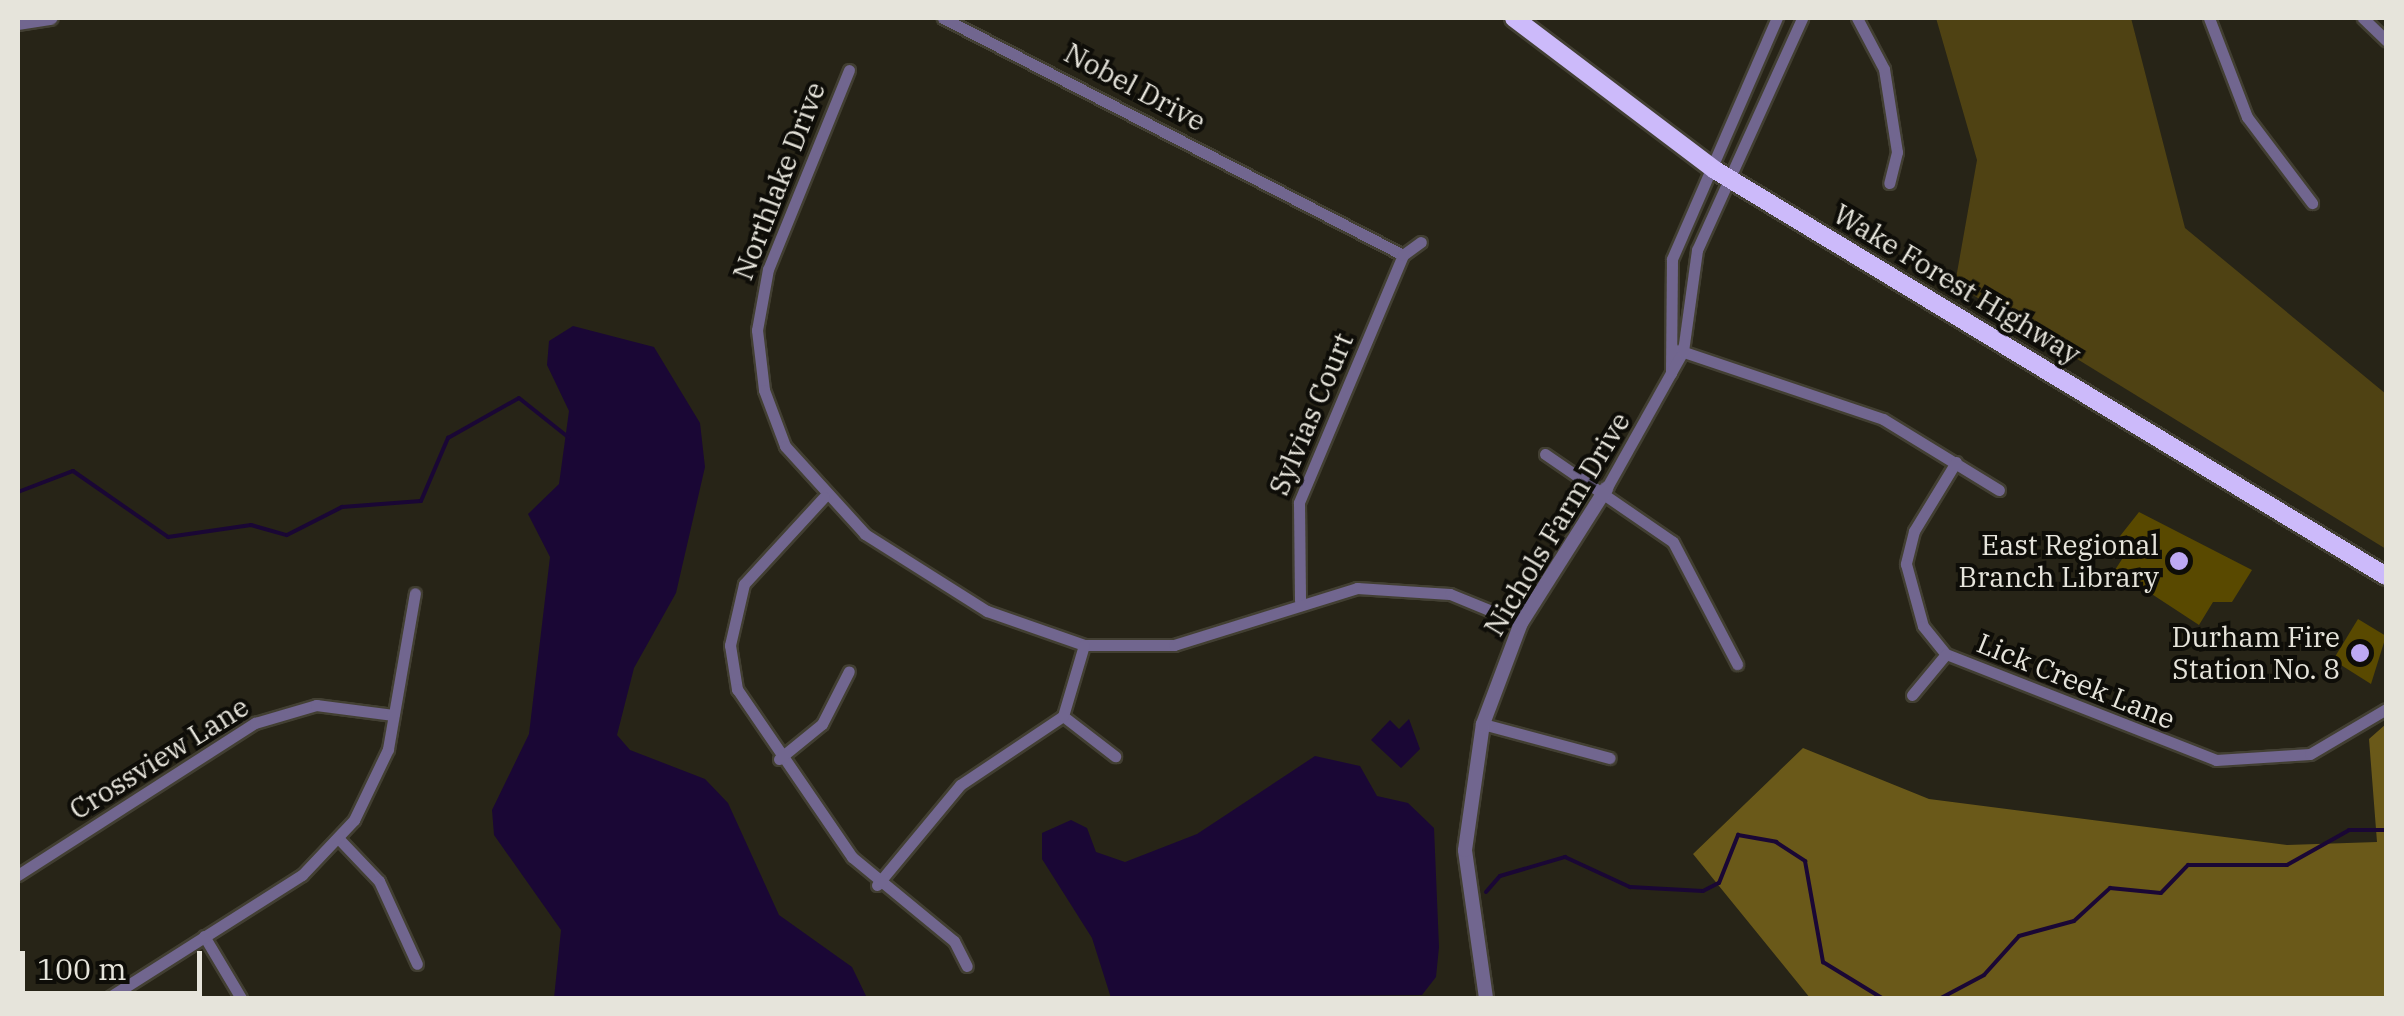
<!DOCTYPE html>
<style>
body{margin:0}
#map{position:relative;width:2404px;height:1016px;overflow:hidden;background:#272417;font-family:"IBM Plex Serif",serif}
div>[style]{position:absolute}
.green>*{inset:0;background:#4f4213}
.forest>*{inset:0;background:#6a5919}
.water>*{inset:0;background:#1a0735}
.stream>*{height:4px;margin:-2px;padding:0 2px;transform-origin:2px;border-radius:2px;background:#1a0735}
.building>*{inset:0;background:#594900}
.roads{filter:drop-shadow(2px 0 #423f32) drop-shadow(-2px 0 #423f32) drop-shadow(0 2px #423f32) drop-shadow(0 -2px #423f32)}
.minor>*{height:11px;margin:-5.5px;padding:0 5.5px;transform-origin:5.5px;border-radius:5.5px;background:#71668f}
.tertiary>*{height:14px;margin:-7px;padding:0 7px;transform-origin:7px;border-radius:7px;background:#71668f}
.trunk>*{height:18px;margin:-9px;padding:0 9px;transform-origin:9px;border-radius:9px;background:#ccbafa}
.dots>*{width:28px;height:28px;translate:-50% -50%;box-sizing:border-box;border:5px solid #0e0d08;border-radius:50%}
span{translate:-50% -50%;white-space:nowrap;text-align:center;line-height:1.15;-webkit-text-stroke:8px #0e0d08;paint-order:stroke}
.street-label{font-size:28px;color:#e6e4db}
.poi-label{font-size:28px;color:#e6e4db}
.right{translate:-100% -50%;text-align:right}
.frame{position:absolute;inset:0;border:20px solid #e6e4db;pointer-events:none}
.scale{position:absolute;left:20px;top:951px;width:182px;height:45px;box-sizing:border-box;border:5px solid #e6e4db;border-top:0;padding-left:12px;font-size:30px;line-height:35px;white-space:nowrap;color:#e6e4db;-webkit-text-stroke:8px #0e0d08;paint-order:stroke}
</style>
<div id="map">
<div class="green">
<i style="clip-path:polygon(1936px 18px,2131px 18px,2185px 228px,2386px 394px,2386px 549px,1955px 284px,1977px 160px)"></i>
</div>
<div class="forest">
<i style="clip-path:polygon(2386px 724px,2386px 998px,1810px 998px,1693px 854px,1803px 748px,1929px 799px,2287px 845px,2377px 842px,2369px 739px)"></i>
</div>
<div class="water">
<i style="clip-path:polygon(573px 326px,654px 347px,700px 423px,705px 467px,676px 593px,634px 668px,617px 735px,630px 750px,705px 779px,728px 803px,779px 915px,852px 967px,867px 998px,554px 998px,561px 930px,494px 835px,492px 810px,529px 734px,550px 557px,528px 514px,559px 484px,569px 411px,547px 365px,549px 341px)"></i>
<i style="clip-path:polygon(1409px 719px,1420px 749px,1401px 768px,1371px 740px,1390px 720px,1399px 729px)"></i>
<i style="clip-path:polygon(1315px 756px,1360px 766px,1377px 796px,1408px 803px,1434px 828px,1439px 947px,1436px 977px,1422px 995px,1111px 998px,1092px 938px,1042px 859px,1042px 833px,1071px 820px,1087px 828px,1096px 852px,1125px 862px,1197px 834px)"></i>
</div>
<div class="stream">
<i style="left:18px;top:492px;width:59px;rotate:-20.9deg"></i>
<i style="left:73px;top:471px;width:116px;rotate:34.8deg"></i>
<i style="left:168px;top:537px;width:84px;rotate:-8.2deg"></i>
<i style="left:251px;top:525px;width:37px;rotate:16deg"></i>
<i style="left:287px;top:535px;width:62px;rotate:-27deg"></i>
<i style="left:342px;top:507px;width:79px;rotate:-4.3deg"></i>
<i style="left:421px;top:501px;width:69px;rotate:-66.8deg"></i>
<i style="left:448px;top:438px;width:81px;rotate:-29.4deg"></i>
<i style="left:519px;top:398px;width:63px;rotate:38.5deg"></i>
<i style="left:1486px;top:892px;width:21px;rotate:-49deg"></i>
<i style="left:1500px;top:876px;width:68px;rotate:-16.3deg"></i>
<i style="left:1565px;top:857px;width:72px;rotate:24.8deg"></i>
<i style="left:1630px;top:887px;width:73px;rotate:3.1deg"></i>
<i style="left:1703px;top:891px;width:18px;rotate:-27deg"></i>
<i style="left:1719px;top:883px;width:52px;rotate:-68.4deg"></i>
<i style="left:1738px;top:835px;width:39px;rotate:10deg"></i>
<i style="left:1776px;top:842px;width:35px;rotate:33deg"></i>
<i style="left:1805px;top:861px;width:103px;rotate:79.9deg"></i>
<i style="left:1823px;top:962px;width:69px;rotate:31.4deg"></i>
<i style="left:1941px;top:998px;width:49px;rotate:-28.1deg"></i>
<i style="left:1984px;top:975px;width:52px;rotate:-48.1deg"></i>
<i style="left:2019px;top:936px;width:57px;rotate:-15.3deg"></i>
<i style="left:2074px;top:921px;width:49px;rotate:-42.5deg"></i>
<i style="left:2110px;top:888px;width:51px;rotate:5.6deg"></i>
<i style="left:2161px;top:893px;width:39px;rotate:-46deg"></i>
<i style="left:2188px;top:865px;width:99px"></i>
<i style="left:2287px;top:865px;width:71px;rotate:-29.4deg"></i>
<i style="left:2349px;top:830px;width:37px"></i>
</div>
<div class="building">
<i style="clip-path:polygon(2139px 512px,2252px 570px,2232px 602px,2213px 602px,2199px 625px,2115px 570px,2126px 553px,2113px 545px)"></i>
<i style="clip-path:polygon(2358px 619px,2386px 636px,2371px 684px,2333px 660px)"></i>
</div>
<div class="roads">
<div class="minor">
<i style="left:943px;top:18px;width:517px;rotate:27.26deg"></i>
<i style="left:1403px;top:255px;width:269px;rotate:112.8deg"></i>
<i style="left:1299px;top:503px;width:97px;rotate:89.4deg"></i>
<i style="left:1857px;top:18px;width:58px;rotate:62.1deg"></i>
<i style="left:1884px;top:69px;width:84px;rotate:81.1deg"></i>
<i style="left:1897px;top:152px;width:32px;rotate:104deg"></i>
<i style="left:2209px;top:18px;width:106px;rotate:69deg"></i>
<i style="left:2247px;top:117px;width:108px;rotate:52.9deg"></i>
<i style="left:2363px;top:18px;width:32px;rotate:44deg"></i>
<i style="left:849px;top:70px;width:215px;rotate:112.1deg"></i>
<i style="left:768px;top:269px;width:62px;rotate:100.2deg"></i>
<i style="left:757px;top:330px;width:60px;rotate:83.3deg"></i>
<i style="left:764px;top:390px;width:60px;rotate:69.4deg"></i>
<i style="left:785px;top:446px;width:119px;rotate:47.7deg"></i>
<i style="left:865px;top:534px;width:144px;rotate:32.3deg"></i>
<i style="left:987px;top:611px;width:103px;rotate:19.3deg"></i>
<i style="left:1084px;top:645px;width:90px"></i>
<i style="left:1174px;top:645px;width:192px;rotate:-17.3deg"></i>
<i style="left:1357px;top:588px;width:93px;rotate:3.7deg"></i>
<i style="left:1450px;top:594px;width:77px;rotate:22.2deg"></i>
<i style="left:1403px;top:255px;width:22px;rotate:-36deg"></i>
<i style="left:1678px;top:350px;width:216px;rotate:18.6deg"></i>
<i style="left:1883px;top:419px;width:136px;rotate:31.5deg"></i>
<i style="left:1671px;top:373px;width:114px;rotate:-89.5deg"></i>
<i style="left:1672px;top:259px;width:263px;rotate:-66.5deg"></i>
<i style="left:1545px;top:454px;width:155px;rotate:34.5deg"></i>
<i style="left:1673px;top:542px;width:138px;rotate:62.3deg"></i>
<i style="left:1956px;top:462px;width:81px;rotate:121.3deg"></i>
<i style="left:1914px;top:531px;width:34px;rotate:104deg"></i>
<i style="left:1906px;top:564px;width:64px;rotate:74.7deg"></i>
<i style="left:1923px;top:626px;width:36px;rotate:51deg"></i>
<i style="left:1946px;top:654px;width:290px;rotate:21.4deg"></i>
<i style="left:2216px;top:760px;width:94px;rotate:-3.7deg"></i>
<i style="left:2310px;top:754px;width:88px;rotate:-30.6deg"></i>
<i style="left:1606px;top:489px;width:158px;rotate:-60.8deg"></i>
<i style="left:1683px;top:351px;width:102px;rotate:-82.1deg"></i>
<i style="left:1697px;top:250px;width:255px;rotate:-65.6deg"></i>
<i style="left:824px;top:497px;width:118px;rotate:132.6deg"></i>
<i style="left:744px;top:584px;width:63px;rotate:102.9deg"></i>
<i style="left:730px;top:645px;width:45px;rotate:81deg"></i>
<i style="left:737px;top:689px;width:204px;rotate:55.6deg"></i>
<i style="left:852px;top:857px;width:132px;rotate:39.5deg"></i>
<i style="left:954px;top:941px;width:28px;rotate:63deg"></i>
<i style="left:1912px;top:695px;width:53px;rotate:-50.3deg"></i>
<i style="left:1063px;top:716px;width:66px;rotate:37.6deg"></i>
<i style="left:1483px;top:724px;width:131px;rotate:15deg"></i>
<i style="left:779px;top:759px;width:55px;rotate:-39.1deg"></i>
<i style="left:822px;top:724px;width:59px;rotate:-63deg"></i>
<i style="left:339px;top:839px;width:58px;rotate:46.4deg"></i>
<i style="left:379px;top:881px;width:91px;rotate:65.4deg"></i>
<i style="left:18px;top:875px;width:282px;rotate:-32.7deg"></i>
<i style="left:255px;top:723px;width:64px;rotate:-16.4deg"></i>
<i style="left:316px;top:705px;width:78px;rotate:7.4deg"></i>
<i style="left:877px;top:885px;width:130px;rotate:-50.3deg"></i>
<i style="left:960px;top:785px;width:124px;rotate:-33.8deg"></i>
<i style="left:1063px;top:716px;width:74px;rotate:-73.5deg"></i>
<i style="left:204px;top:936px;width:72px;rotate:59.2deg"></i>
<i style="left:108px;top:998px;width:230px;rotate:-32.4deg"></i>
<i style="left:302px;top:875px;width:76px;rotate:-46.6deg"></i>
<i style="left:354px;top:820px;width:79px;rotate:-64.4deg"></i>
<i style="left:388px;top:749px;width:158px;rotate:-80.2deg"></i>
</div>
<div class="tertiary">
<i style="left:18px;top:23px;width:33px;rotate:-9deg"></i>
<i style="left:1486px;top:998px;width:149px;rotate:-98.1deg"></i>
<i style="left:1465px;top:850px;width:127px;rotate:-81.9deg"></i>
<i style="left:1483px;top:724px;width:108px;rotate:-69.4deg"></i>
<i style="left:1521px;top:623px;width:159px;rotate:-57.6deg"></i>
</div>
<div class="trunk">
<i style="left:1514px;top:18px;width:252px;rotate:37.1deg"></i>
<i style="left:1715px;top:170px;width:784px;rotate:31.18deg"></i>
</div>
</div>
<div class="dots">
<i style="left:2179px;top:561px;background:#bea9f4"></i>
<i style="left:2360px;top:653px;background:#bea9f4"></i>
</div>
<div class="street-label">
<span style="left:1135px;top:87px;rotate:28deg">Nobel Drive</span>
<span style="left:779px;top:181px;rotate:-69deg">Northlake Drive</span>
<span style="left:1957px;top:284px;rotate:31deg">Wake Forest Highway</span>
<span style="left:1311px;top:414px;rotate:-67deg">Sylvias Court</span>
<span style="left:1557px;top:524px;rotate:-59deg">Nichols Farm Drive</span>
<span style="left:2076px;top:681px;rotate:22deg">Lick Creek Lane</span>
<span style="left:159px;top:758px;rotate:-32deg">Crossview Lane</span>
</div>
<div class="poi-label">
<span class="right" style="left:2159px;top:561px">East Regional<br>Branch Library</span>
<span class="right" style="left:2340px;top:653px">Durham Fire<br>Station No. 8</span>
</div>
<div class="frame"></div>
<div class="scale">100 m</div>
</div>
